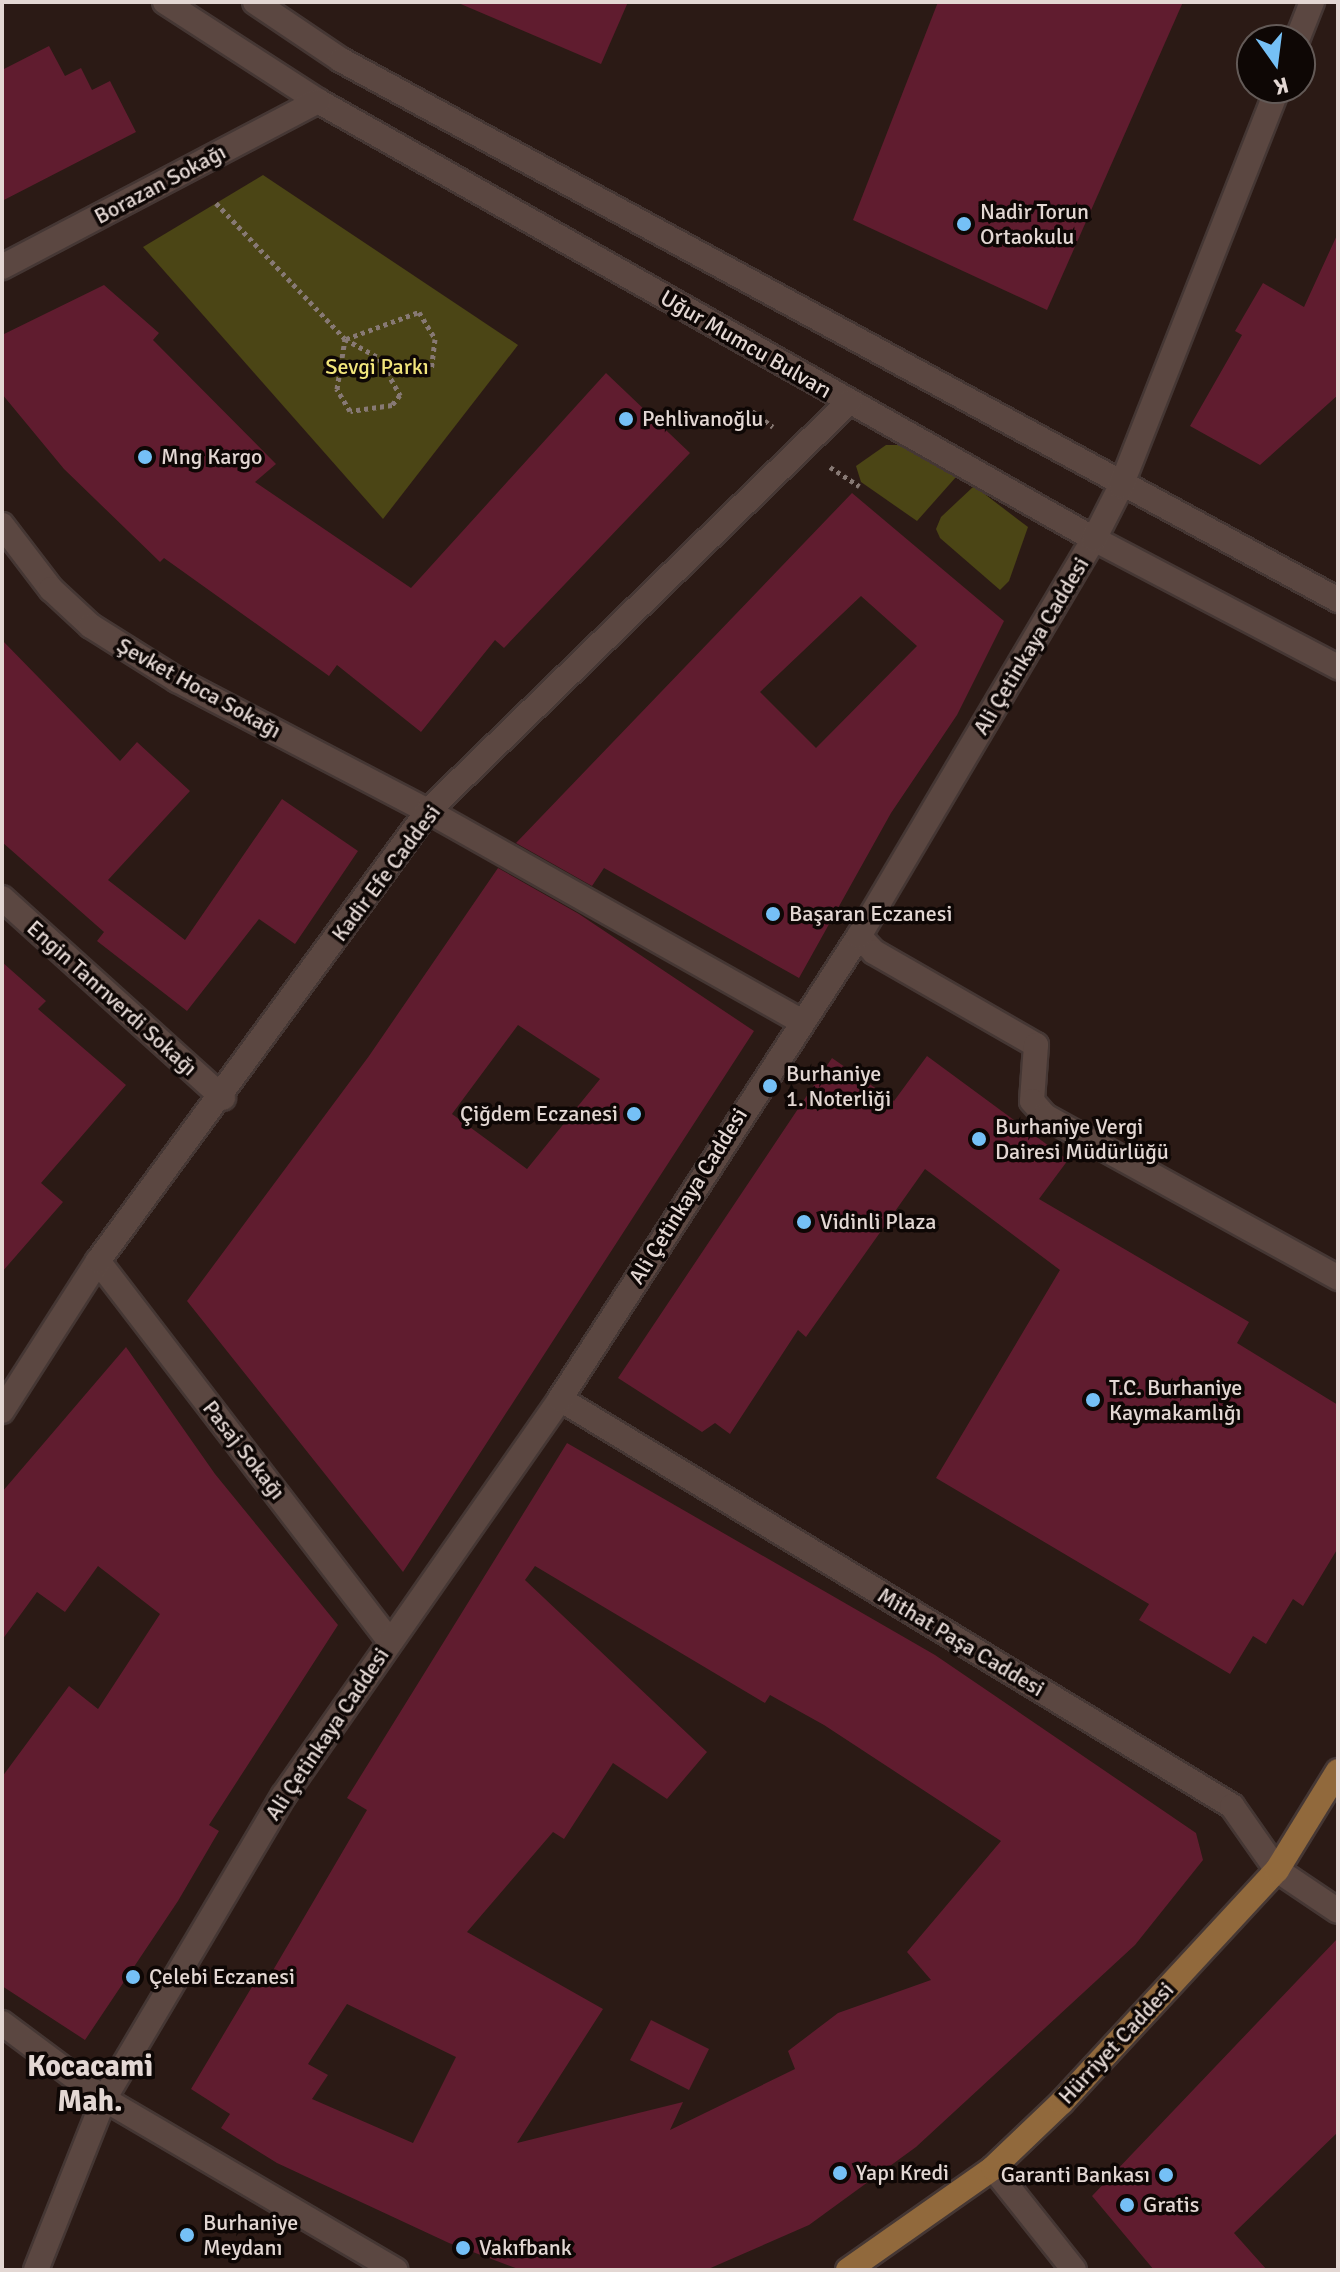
<!DOCTYPE html>
<meta charset="utf-8">
<style>
body{margin:0}
#map{position:relative;width:1340px;height:2272px;overflow:hidden;background:#2b1a15;font-family:Signika,sans-serif}
div>[style]{position:absolute}
.green>*{inset:0;background:#4b4515}
.building>*{inset:0;background:#601c2f}
.path>*{height:5px;margin-top:-2.5px;transform-origin:0;background:repeating-linear-gradient(90deg,#877974 0 4px,transparent 0 8px)}
.roads{filter:drop-shadow(2px 0 #453734) drop-shadow(-2px 0 #453734) drop-shadow(0 2px #453734) drop-shadow(0 -2px #453734)}
.minor>*{height:24px;margin:-12px;padding:0 12px;transform-origin:12px;border-radius:12px;background:#5b4741}
.major>*{height:24px;margin:-12px;padding:0 12px;transform-origin:12px;border-radius:12px;background:#91693c}
.dots>*{width:22px;height:22px;translate:-50% -50%;box-sizing:border-box;border:4px solid #0e0705;border-radius:50%}
span{translate:-50% -50%;white-space:nowrap;text-align:center;line-height:1.15;-webkit-text-stroke:7px #0e0705;paint-order:stroke}
.street-label{font-size:22px;color:#e3d7d3}
.poi-label{font-size:22px;color:#e3d7d3}
.left{translate:0 -50%;text-align:left}
.right{translate:-100% -50%;text-align:right}
.park-label{font-size:22px;color:#f2e57b}
.district-label{font-size:30px;color:#e3d7d3;font-weight:700}
.frame{position:absolute;inset:0;border:4px solid #e3d7d3;pointer-events:none}
.north{position:absolute;left:1236px;top:24px;width:80px;height:80px;box-sizing:border-box;background:#0e0705;border:2px solid #635a57;border-radius:50%;rotate:166deg;font-size:22px;font-weight:700;line-height:32px;text-align:center;color:#e3d7d3}
.north::after{content:'';display:block;margin:auto;width:28px;height:36px;background:#75c0f6;clip-path:polygon(50% 0,100% 100%,50% 72%,0 100%)}
</style>
<div id="map">
<div class="green">
<i style="clip-path:polygon(263px 175px,518px 345px,383px 519px,143px 247px)"></i>
<i style="clip-path:polygon(886px 445px,906px 445px,956px 477px,917px 521px,861px 482px,856px 466px)"></i>
<i style="clip-path:polygon(974px 486px,1028px 527px,1009px 581px,1000px 590px,940px 538px,936px 529px,941px 517px)"></i>
</div>
<div class="building">
<i style="clip-path:polygon(456px 2px,628px 2px,601px 64px)"></i>
<i style="clip-path:polygon(938px 2px,1183px 2px,1047px 310px,853px 220px)"></i>
<i style="clip-path:polygon(49px 46px,65px 76px,81px 68px,92px 90px,110px 81px,136px 132px,2px 201px,2px 70px)"></i>
<i style="clip-path:polygon(1338px 233px,1338px 395px,1260px 465px,1190px 426px,1242px 335px,1235px 331px,1263px 283px,1304px 307px)"></i>
<i style="clip-path:polygon(104px 285px,159px 333px,153px 340px,276px 464px,255px 482px,411px 588px,606px 373px,690px 453px,504px 648px,495px 640px,421px 732px,337px 665px,329px 676px,164px 558px,160px 562px,64px 469px,2px 394px,2px 335px)"></i>
<i style="clip-path:polygon(evenodd,852px 493px,1004px 621px,957px 715px,891px 813px,799px 978px,604px 868px,592px 886px,516px 843px,852px 493px,861px 596px,917px 646px,816px 748px,760px 692px,861px 596px)"></i>
<i style="clip-path:polygon(2px 640px,120px 761px,137px 742px,190px 791px,108px 880px,185px 940px,282px 799px,358px 851px,295px 944px,259px 919px,187px 1011px,97px 941px,104px 932px,2px 842px)"></i>
<i style="clip-path:polygon(evenodd,498px 868px,579px 914px,754px 1031px,403px 1572px,187px 1301px,369px 1056px,498px 868px,518px 1025px,600px 1079px,527px 1169px,452px 1114px,518px 1025px)"></i>
<i style="clip-path:polygon(2px 962px,46px 1001px,38px 1009px,126px 1085px,41px 1183px,63px 1202px,2px 1272px)"></i>
<i style="clip-path:polygon(927px 1056px,1068px 1160px,1039px 1199px,1249px 1322px,1237px 1343px,1338px 1405px,1338px 1548px,1303px 1606px,1293px 1599px,1266px 1644px,1253px 1636px,1230px 1674px,1139px 1620px,1149px 1604px,936px 1478px,1060px 1270px,925px 1169px,806px 1337px,798px 1330px,730px 1434px,715px 1423px,702px 1432px,618px 1378px,832px 1058px,894px 1101px)"></i>
<i style="clip-path:polygon(126px 1347px,215px 1474px,338px 1625px,209px 1825px,219px 1831px,178px 1901px,85px 2040px,2px 1986px,2px 1777px,69px 1686px,98px 1709px,160px 1614px,98px 1566px,65px 1612px,37px 1592px,2px 1640px,2px 1492px)"></i>
<i style="clip-path:polygon(evenodd,567px 1443px,935px 1655px,1196px 1833px,1203px 1860px,1135px 1945px,916px 2147px,809px 2225px,706px 2270px,521px 2270px,449px 2243px,277px 2163px,221px 2128px,230px 2114px,191px 2089px,256px 1980px,265px 1984px,367px 1810px,347px 1798px,567px 1443px,535px 1566px,765px 1703px,770px 1695px,824px 1725px,1001px 1841px,907px 1952px,931px 1980px,838px 2013px,788px 2051px,795px 2069px,670px 2130px,683px 2102px,517px 2143px,603px 2009px,467px 1932px,553px 1832px,564px 1839px,613px 1763px,667px 1799px,707px 1752px,525px 1580px,535px 1566px,567px 1443px,347px 2004px,456px 2057px,413px 2143px,312px 2099px,328px 2075px,308px 2064px,347px 2004px)"></i>
<i style="clip-path:polygon(1338px 1938px,1338px 2132px,1234px 2233px,1267px 2270px,1154px 2270px,1092px 2196px)"></i>
<i style="clip-path:polygon(651px 2020px,709px 2049px,689px 2090px,630px 2060px)"></i>
</div>
<div class="path">
<i style="left:216px;top:203px;width:187px;rotate:46.5deg"></i>
<i style="left:345px;top:339px;width:39px;rotate:29deg"></i>
<i style="left:379px;top:358px;width:43px;rotate:60.4deg"></i>
<i style="left:400px;top:395px;width:13px;rotate:129deg"></i>
<i style="left:392px;top:405px;width:42px;rotate:171.9deg"></i>
<i style="left:350px;top:411px;width:26px;rotate:-121deg"></i>
<i style="left:337px;top:389px;width:51px;rotate:-80.9deg"></i>
<i style="left:346px;top:339px;width:78px;rotate:-20.3deg"></i>
<i style="left:419px;top:312px;width:31px;rotate:59deg"></i>
<i style="left:435px;top:339px;width:31px;rotate:97deg"></i>
<i style="left:752px;top:411px;width:26px;rotate:37deg"></i>
<i style="left:830px;top:467px;width:35px;rotate:33deg"></i>
</div>
<div class="roads">
<div class="minor">
<i style="left:165px;top:2px;width:182px;rotate:32.9deg"></i>
<i style="left:318px;top:101px;width:891px;rotate:29.44deg"></i>
<i style="left:1094px;top:539px;width:276px;rotate:27.7deg"></i>
<i style="left:255px;top:2px;width:104px;rotate:34deg"></i>
<i style="left:341px;top:60px;width:1134px;rotate:28.44deg"></i>
<i style="left:1297px;top:40px;width:41px;rotate:-68.5deg"></i>
<i style="left:2px;top:267px;width:357px;rotate:-27.7deg"></i>
<i style="left:2px;top:525px;width:81px;rotate:52.6deg"></i>
<i style="left:51px;top:589px;width:54px;rotate:42.8deg"></i>
<i style="left:91px;top:626px;width:102px;rotate:32.1deg"></i>
<i style="left:177px;top:680px;width:283px;rotate:27.6deg"></i>
<i style="left:428px;top:811px;width:427px;rotate:29.4deg"></i>
<i style="left:2px;top:898px;width:298px;rotate:42.1deg"></i>
<i style="left:859px;top:936px;width:22px;rotate:47deg"></i>
<i style="left:874px;top:952px;width:187px;rotate:29.9deg"></i>
<i style="left:1036px;top:1045px;width:56px;rotate:94.1deg"></i>
<i style="left:1032px;top:1101px;width:20px;rotate:49deg"></i>
<i style="left:1045px;top:1116px;width:335px;rotate:28.9deg"></i>
<i style="left:98px;top:1261px;width:478px;rotate:52.5deg"></i>
<i style="left:560px;top:1399px;width:786px;rotate:31.2deg"></i>
<i style="left:1232px;top:1806px;width:78px;rotate:54.9deg"></i>
<i style="left:1277px;top:1870px;width:73px;rotate:33.9deg"></i>
<i style="left:2px;top:1411px;width:178px;rotate:-57.4deg"></i>
<i style="left:98px;top:1261px;width:558px;rotate:-53.75deg"></i>
<i style="left:428px;top:811px;width:587px;rotate:-44.17deg"></i>
<i style="left:2px;top:2023px;width:127px;rotate:36.7deg"></i>
<i style="left:104px;top:2099px;width:338px;rotate:30.4deg"></i>
<i style="left:993px;top:2168px;width:130px;rotate:51.5deg"></i>
<i style="left:36px;top:2270px;width:184px;rotate:-68.3deg"></i>
<i style="left:104px;top:2099px;width:353px;rotate:-59.4deg"></i>
<i style="left:284px;top:1795px;width:483px;rotate:-55.1deg"></i>
<i style="left:560px;top:1399px;width:551px;rotate:-57.15deg"></i>
<i style="left:859px;top:936px;width:461px;rotate:-59.4deg"></i>
<i style="left:1094px;top:539px;width:59px;rotate:-63deg"></i>
<i style="left:1121px;top:486px;width:428px;rotate:-68.5deg"></i>
</div>
<div class="major">
<i style="left:848px;top:2270px;width:177px;rotate:-35.1deg"></i>
<i style="left:993px;top:2168px;width:95px;rotate:-43.7deg"></i>
<i style="left:1062px;top:2102px;width:316px;rotate:-47.2deg"></i>
<i style="left:1277px;top:1870px;width:116px;rotate:-58.4deg"></i>
</div>
</div>
<div class="dots">
<i style="left:964px;top:224px;background:#75c0f6"></i>
<i style="left:626px;top:419px;background:#75c0f6"></i>
<i style="left:145px;top:457px;background:#75c0f6"></i>
<i style="left:773px;top:914px;background:#75c0f6"></i>
<i style="left:770px;top:1086px;background:#75c0f6"></i>
<i style="left:634px;top:1114px;background:#75c0f6"></i>
<i style="left:979px;top:1139px;background:#75c0f6"></i>
<i style="left:804px;top:1222px;background:#75c0f6"></i>
<i style="left:1093px;top:1400px;background:#75c0f6"></i>
<i style="left:133px;top:1977px;background:#75c0f6"></i>
<i style="left:840px;top:2173px;background:#75c0f6"></i>
<i style="left:1166px;top:2175px;background:#75c0f6"></i>
<i style="left:1127px;top:2205px;background:#75c0f6"></i>
<i style="left:187px;top:2235px;background:#75c0f6"></i>
<i style="left:463px;top:2248px;background:#75c0f6"></i>
</div>
<div class="street-label">
<span style="left:160px;top:184px;rotate:-28deg">Borazan Sokağı</span>
<span style="left:746px;top:344px;rotate:30deg">Uğur Mumcu Bulvarı</span>
<span style="left:1031px;top:646px;rotate:-59deg">Ali Çetinkaya Caddesi</span>
<span style="left:199px;top:688px;rotate:29deg">Şevket Hoca Sokağı</span>
<span style="left:386px;top:873px;rotate:-53deg">Kadir Efe Caddesi</span>
<span style="left:112px;top:998px;rotate:42deg">Engin Tanrıverdi Sokağı</span>
<span style="left:688px;top:1196px;rotate:-58deg">Ali Çetinkaya Caddesi</span>
<span style="left:244px;top:1450px;rotate:52deg">Pasaj Sokağı</span>
<span style="left:961px;top:1642px;rotate:31deg">Mithat Paşa Caddesi</span>
<span style="left:327px;top:1734px;rotate:-56deg">Ali Çetinkaya Caddesi</span>
<span style="left:1116px;top:2043px;rotate:-47deg">Hürriyet Caddesi</span>
</div>
<div class="poi-label">
<span class="left" style="left:980px;top:224px">Nadir Torun<br>Ortaokulu</span>
<span class="left" style="left:642px;top:419px">Pehlivanoğlu</span>
<span class="left" style="left:161px;top:457px">Mng Kargo</span>
<span class="left" style="left:789px;top:914px">Başaran Eczanesi</span>
<span class="left" style="left:786px;top:1086px">Burhaniye<br>1. Noterliği</span>
<span class="right" style="left:618px;top:1114px">Çiğdem Eczanesi</span>
<span class="left" style="left:995px;top:1139px">Burhaniye Vergi<br>Dairesi Müdürlüğü</span>
<span class="left" style="left:820px;top:1222px">Vidinli Plaza</span>
<span class="left" style="left:1109px;top:1400px">T.C. Burhaniye<br>Kaymakamlığı</span>
<span class="left" style="left:149px;top:1977px">Çelebi Eczanesi</span>
<span class="left" style="left:856px;top:2173px">Yapı Kredi</span>
<span class="right" style="left:1150px;top:2175px">Garanti Bankası</span>
<span class="left" style="left:1143px;top:2205px">Gratis</span>
<span class="left" style="left:203px;top:2235px">Burhaniye<br>Meydanı</span>
<span class="left" style="left:479px;top:2248px">Vakıfbank</span>
</div>
<div class="park-label">
<span style="left:377px;top:367px">Sevgi Parkı</span>
</div>
<div class="district-label">
<span style="left:90px;top:2084px">Kocacami<br>Mah.</span>
</div>
<div class="frame"></div>
<div class="north">K</div>
</div>
